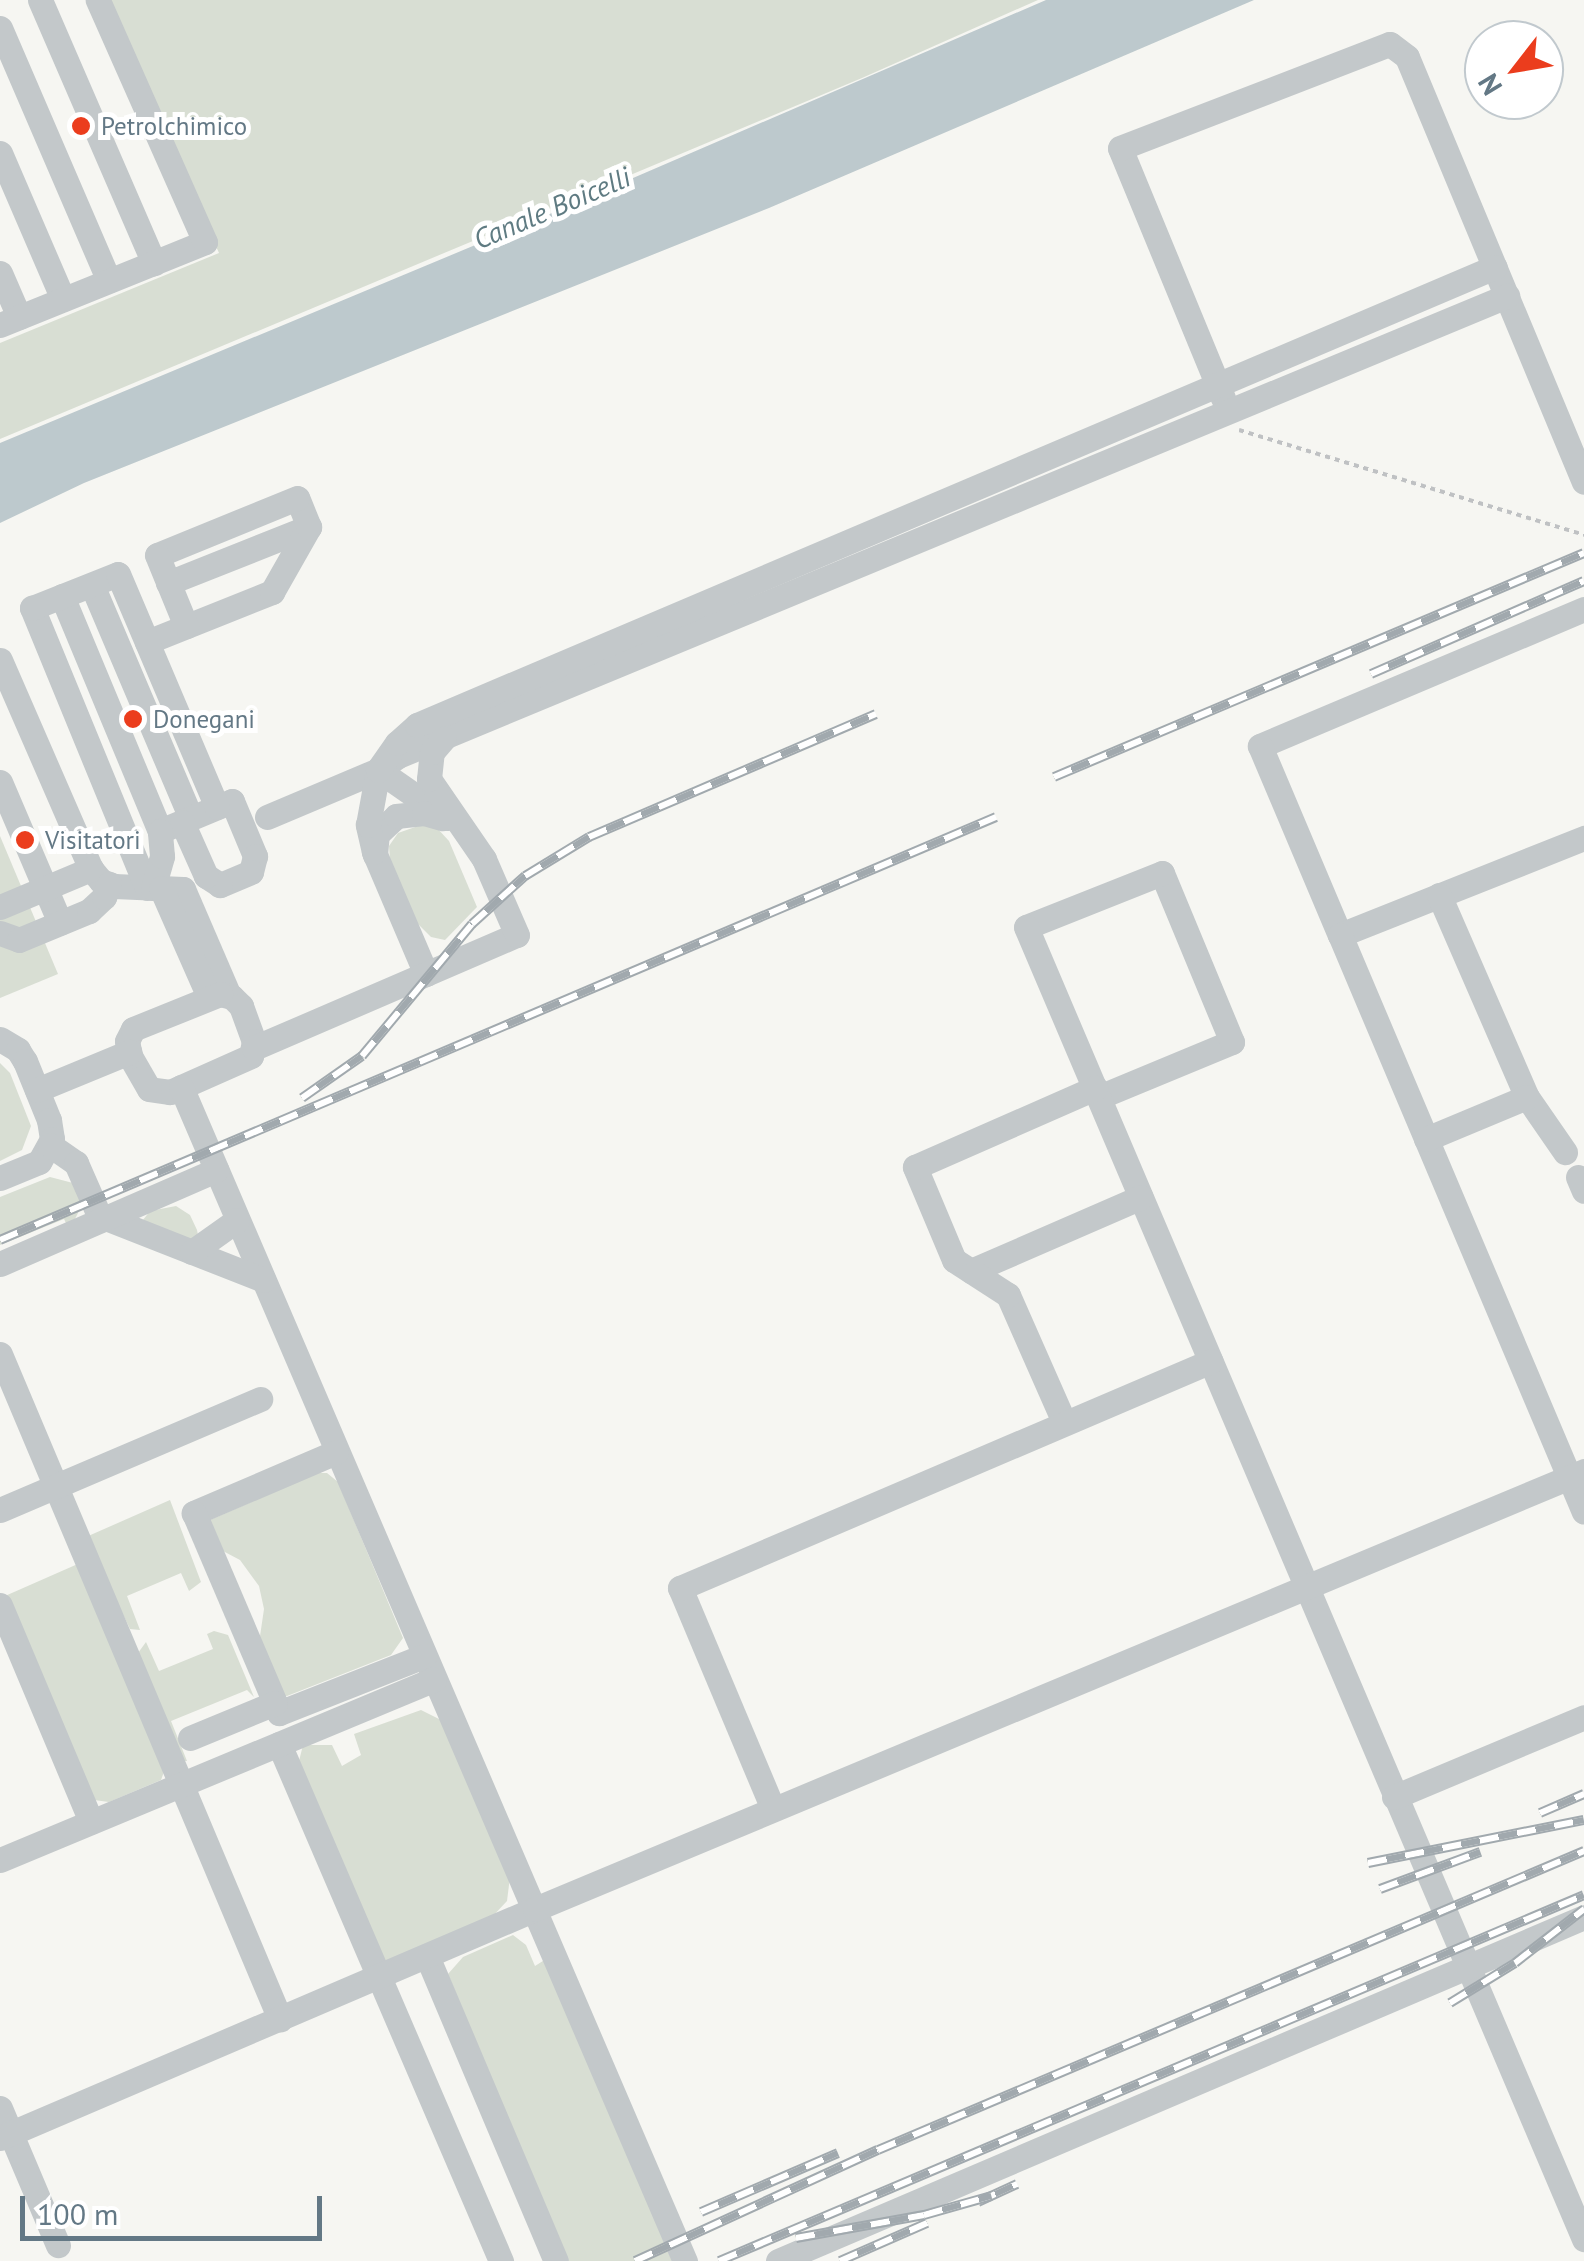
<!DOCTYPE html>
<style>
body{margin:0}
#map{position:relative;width:1584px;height:2261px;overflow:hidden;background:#f6f6f2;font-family:"PT Sans",sans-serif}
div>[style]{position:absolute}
.green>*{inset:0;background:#d8ded3}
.water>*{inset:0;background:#bdc9cd}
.path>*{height:4px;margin-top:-2px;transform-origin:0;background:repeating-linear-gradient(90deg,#bfc1c3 0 5px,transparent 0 10px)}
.minor>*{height:25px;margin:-12.5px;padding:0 12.5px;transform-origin:12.5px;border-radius:12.5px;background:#c3c8ca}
.rail>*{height:10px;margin-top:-5px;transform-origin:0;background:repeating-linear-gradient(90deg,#fff 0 19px,#a1a9ae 0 38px);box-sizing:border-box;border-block:2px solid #a1a9ae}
.dots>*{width:28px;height:28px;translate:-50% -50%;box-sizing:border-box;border:5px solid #fff;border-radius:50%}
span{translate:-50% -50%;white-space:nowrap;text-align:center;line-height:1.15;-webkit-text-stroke:10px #fff;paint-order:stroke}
.poi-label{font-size:25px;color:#637885}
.left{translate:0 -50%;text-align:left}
.water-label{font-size:28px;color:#5f7b82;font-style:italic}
.north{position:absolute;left:1464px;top:20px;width:100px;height:100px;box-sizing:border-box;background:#fff;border:2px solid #c1c9ce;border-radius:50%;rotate:239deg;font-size:28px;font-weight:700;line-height:40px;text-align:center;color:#637885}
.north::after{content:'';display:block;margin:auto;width:35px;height:45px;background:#eb3d1d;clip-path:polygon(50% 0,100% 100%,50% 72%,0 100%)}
.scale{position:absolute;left:20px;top:2196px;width:302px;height:45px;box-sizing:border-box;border:5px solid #637885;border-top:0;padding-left:12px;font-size:30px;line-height:35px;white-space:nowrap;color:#637885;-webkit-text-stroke:8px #fff;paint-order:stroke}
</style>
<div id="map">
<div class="green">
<i style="clip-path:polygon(106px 0,1038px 0,862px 78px,0 439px,0 343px,219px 253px)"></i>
<i style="clip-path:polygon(421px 825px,437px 828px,449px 841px,477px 907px,445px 940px,431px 937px,418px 924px,390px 860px,389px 846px,398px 833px)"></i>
<i style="clip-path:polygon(0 836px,58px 974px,0 998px)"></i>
<i style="clip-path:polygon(0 1063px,10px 1073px,31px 1126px,22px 1150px,0 1161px)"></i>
<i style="clip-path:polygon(50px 1177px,73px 1183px,83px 1203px,74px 1221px,67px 1225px,64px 1219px,0 1245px,0 1197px)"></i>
<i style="clip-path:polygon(176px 1206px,190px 1215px,197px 1230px,198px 1235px,189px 1241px,143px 1220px,150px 1211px)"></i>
<i style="clip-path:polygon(318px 1473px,327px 1473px,338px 1482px,403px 1638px,391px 1655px,287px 1696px,280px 1695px,259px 1643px,264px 1609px,259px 1586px,240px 1560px,221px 1550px,210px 1520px)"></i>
<i style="clip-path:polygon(170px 1500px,201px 1582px,189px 1591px,181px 1573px,127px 1596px,140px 1630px,130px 1629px,86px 1537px)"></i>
<i style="clip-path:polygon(80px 1563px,165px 1769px,161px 1780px,109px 1802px,94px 1800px,5px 1596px)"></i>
<i style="clip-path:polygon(214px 1631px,228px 1635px,254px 1697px,247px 1690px,171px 1721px,187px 1761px,183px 1761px,138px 1653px,146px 1642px,159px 1671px,213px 1649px,207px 1634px)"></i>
<i style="clip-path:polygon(421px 1710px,441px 1720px,510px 1877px,507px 1901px,492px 1917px,383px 1962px,299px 1761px,303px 1745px,332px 1745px,342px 1766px,361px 1755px,354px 1734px)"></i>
<i style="clip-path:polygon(513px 1935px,526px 1945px,535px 1966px,546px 1959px,672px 2261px,566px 2261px,448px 1974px,463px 1957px)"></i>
</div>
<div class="water">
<i style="clip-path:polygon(1046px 0,1254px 0,769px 208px,84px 483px,0 523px,0 443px,545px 216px)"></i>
</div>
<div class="path">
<i style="left:1239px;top:430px;width:361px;rotate:16.9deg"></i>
</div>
<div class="minor">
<i style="left:40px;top:0;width:287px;rotate:66.6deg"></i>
<i style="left:0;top:28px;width:275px;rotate:66.7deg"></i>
<i style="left:0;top:153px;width:159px;rotate:66.7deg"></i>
<i style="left:0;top:273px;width:48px;rotate:66.6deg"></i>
<i style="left:0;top:325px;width:221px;rotate:-22deg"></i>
<i style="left:205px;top:242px;width:265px;rotate:-113.9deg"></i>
<i style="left:1223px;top:398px;width:270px;rotate:-112.4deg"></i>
<i style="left:1120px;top:148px;width:289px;rotate:-21.1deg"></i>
<i style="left:1390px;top:44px;width:21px;rotate:37deg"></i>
<i style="left:1407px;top:57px;width:460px;rotate:67.4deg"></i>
<i style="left:168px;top:583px;width:152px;rotate:-21.7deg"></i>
<i style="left:92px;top:585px;width:253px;rotate:67deg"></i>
<i style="left:62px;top:596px;width:255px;rotate:67.4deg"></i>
<i style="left:160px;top:831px;width:78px;rotate:-22.6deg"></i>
<i style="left:232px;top:801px;width:60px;rotate:67.3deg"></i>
<i style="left:255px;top:856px;width:16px;rotate:104deg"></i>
<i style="left:251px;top:872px;width:34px;rotate:157deg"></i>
<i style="left:220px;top:885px;width:17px;rotate:-147deg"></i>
<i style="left:206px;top:876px;width:59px;rotate:-114deg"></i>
<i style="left:1584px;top:609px;width:352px;rotate:157.1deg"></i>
<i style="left:1260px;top:746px;width:205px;rotate:67.1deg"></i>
<i style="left:1340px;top:935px;width:263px;rotate:-21.7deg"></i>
<i style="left:147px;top:642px;width:135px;rotate:-21.8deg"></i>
<i style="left:272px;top:592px;width:75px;rotate:-60.4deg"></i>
<i style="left:309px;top:527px;width:31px;rotate:-112deg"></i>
<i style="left:297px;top:498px;width:151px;rotate:157.8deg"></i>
<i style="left:157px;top:555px;width:77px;rotate:67.8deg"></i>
<i style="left:0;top:660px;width:228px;rotate:66.5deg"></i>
<i style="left:91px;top:869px;width:16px;rotate:50deg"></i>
<i style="left:101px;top:881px;width:14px;rotate:21deg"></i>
<i style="left:114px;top:886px;width:69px;rotate:2.5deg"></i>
<i style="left:183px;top:889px;width:116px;rotate:66.7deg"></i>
<i style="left:378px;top:770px;width:84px;rotate:34.8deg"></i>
<i style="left:0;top:782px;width:153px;rotate:66.9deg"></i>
<i style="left:267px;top:817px;width:121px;rotate:-22.9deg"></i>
<i style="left:378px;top:770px;width:24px;rotate:-35deg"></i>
<i style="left:398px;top:756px;width:1201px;rotate:-22.53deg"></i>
<i style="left:375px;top:855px;width:21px;rotate:-85deg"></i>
<i style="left:377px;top:834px;width:26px;rotate:-43deg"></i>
<i style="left:396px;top:816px;width:28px;rotate:-6deg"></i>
<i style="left:424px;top:813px;width:19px;rotate:16deg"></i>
<i style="left:147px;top:888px;width:303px;rotate:-112.3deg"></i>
<i style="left:32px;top:608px;width:92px;rotate:-21.6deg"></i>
<i style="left:118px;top:574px;width:253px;rotate:67deg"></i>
<i style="left:153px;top:888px;width:33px;rotate:-74deg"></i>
<i style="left:162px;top:856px;width:25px;rotate:-95deg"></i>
<i style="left:161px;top:888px;width:119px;rotate:66.2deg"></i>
<i style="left:1439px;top:895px;width:220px;rotate:66.5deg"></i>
<i style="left:1527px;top:1097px;width:67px;rotate:55.4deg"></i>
<i style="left:0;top:907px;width:99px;rotate:-22.7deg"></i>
<i style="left:0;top:933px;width:20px;rotate:20deg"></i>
<i style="left:19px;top:940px;width:76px;rotate:-22.5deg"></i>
<i style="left:89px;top:911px;width:21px;rotate:-43deg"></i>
<i style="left:104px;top:897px;width:14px;rotate:-69deg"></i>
<i style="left:1340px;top:935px;width:626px;rotate:67.08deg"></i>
<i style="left:426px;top:974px;width:133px;rotate:-113.1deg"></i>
<i style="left:374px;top:852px;width:28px;rotate:-103deg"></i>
<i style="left:368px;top:825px;width:56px;rotate:-79.7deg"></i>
<i style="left:378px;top:770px;width:33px;rotate:-55deg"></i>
<i style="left:397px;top:743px;width:27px;rotate:-42deg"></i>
<i style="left:417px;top:725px;width:1171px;rotate:-23.02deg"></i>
<i style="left:220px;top:994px;width:12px;rotate:14deg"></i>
<i style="left:232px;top:997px;width:13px;rotate:45deg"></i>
<i style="left:241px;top:1006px;width:37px;rotate:70deg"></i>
<i style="left:254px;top:1041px;width:15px;rotate:101deg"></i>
<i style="left:251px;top:1056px;width:89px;rotate:156deg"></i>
<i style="left:170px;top:1092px;width:21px;rotate:-172deg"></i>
<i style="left:149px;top:1089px;width:38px;rotate:-120deg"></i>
<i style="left:130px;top:1056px;width:15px;rotate:-101deg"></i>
<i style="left:127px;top:1041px;width:13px;rotate:-63deg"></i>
<i style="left:133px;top:1029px;width:94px;rotate:-21.9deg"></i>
<i style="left:0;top:1039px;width:21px;rotate:31deg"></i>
<i style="left:18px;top:1050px;width:13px;rotate:58deg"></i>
<i style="left:25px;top:1061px;width:64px;rotate:67.9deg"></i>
<i style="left:49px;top:1120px;width:19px;rotate:81deg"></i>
<i style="left:52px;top:1139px;width:26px;rotate:119deg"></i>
<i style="left:39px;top:1162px;width:42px;rotate:157.7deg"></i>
<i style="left:254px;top:1048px;width:286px;rotate:-23.3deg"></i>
<i style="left:517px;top:935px;width:83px;rotate:-113.5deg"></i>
<i style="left:484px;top:859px;width:97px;rotate:-124.5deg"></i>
<i style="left:429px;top:779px;width:27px;rotate:-84deg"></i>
<i style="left:432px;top:752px;width:18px;rotate:-49deg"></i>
<i style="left:181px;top:1087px;width:1278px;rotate:66.77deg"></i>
<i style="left:37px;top:1090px;width:100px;rotate:-22.4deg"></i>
<i style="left:1099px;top:1097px;width:144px;rotate:-22.5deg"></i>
<i style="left:1232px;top:1042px;width:183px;rotate:-112.5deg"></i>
<i style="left:1162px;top:873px;width:146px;rotate:158.3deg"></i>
<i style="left:1026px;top:927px;width:1426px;rotate:66.96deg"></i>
<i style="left:1426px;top:1139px;width:109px;rotate:-22.6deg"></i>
<i style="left:50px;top:1145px;width:32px;rotate:35deg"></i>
<i style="left:76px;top:1163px;width:62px;rotate:66.3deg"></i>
<i style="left:1578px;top:1177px;width:15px;rotate:67deg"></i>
<i style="left:106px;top:1218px;width:169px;rotate:21.5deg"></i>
<i style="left:192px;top:1252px;width:55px;rotate:-35.4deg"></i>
<i style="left:0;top:1264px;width:236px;rotate:-23.5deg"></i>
<i style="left:971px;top:1271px;width:185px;rotate:-23.5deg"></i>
<i style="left:0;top:1354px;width:722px;rotate:67.17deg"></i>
<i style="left:1064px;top:1422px;width:139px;rotate:-113.8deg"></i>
<i style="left:1008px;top:1295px;width:64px;rotate:-147.1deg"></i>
<i style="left:954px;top:1260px;width:101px;rotate:-112.8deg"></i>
<i style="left:915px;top:1167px;width:197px;rotate:-23.7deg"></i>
<i style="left:336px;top:1452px;width:155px;rotate:156.8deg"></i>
<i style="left:194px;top:1513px;width:207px;rotate:66.9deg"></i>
<i style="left:275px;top:1703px;width:11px;rotate:68deg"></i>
<i style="left:279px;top:1713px;width:156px;rotate:-21.5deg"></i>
<i style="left:0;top:1510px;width:283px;rotate:-23.1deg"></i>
<i style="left:0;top:1605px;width:235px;rotate:67.2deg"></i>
<i style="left:190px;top:1738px;width:92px;rotate:-22.4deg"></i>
<i style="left:279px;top:1744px;width:563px;rotate:66.76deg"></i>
<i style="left:1394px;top:1797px;width:206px;rotate:-22.8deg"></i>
<i style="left:773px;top:1809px;width:240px;rotate:-112.8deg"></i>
<i style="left:680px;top:1588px;width:577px;rotate:-23.15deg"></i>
<i style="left:0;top:1860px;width:470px;rotate:-22.6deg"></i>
<i style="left:427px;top:1956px;width:331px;rotate:67.1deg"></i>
<i style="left:0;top:2108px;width:149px;rotate:67.1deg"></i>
<i style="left:0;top:2138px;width:582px;rotate:-23.17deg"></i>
<i style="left:535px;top:1909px;width:1137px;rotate:-22.66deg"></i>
<i style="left:778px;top:2261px;width:876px;rotate:-23.11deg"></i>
</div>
<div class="rail">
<i style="left:1371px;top:674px;width:232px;rotate:-23.6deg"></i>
<i style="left:1054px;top:777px;width:575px;rotate:-22.91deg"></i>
<i style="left:302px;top:1098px;width:73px;rotate:-35deg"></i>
<i style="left:362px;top:1056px;width:172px;rotate:-50.2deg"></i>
<i style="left:472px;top:924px;width:72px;rotate:-42.2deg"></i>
<i style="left:525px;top:876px;width:75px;rotate:-31.4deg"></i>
<i style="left:589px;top:837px;width:312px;rotate:-23.2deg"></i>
<i style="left:0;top:1240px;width:1082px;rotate:-23.01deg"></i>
<i style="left:1540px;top:1813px;width:48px;rotate:-23.4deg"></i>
<i style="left:1368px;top:1863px;width:220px;rotate:-11.3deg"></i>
<i style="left:1380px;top:1889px;width:107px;rotate:-20.3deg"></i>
<i style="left:1450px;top:2003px;width:76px;rotate:-31.6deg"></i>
<i style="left:1515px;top:1963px;width:88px;rotate:-38deg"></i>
<i style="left:978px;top:2202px;width:43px;rotate:-24.8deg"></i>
<i style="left:701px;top:2212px;width:149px;rotate:-23.3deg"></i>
<i style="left:796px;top:2238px;width:130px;rotate:-10.2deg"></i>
<i style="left:924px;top:2215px;width:70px;rotate:-15.8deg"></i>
<i style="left:635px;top:2261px;width:267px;rotate:-24.6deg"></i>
<i style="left:878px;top:2150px;width:767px;rotate:-22.95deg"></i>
<i style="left:719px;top:2261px;width:939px;rotate:-22.93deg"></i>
<i style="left:840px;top:2261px;width:95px;rotate:-23.6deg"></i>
</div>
<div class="dots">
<i style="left:81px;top:126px;background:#eb3d1d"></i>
<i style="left:133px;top:719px;background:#eb3d1d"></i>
<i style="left:25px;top:840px;background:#eb3d1d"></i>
</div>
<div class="poi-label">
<span class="left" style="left:101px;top:126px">Petrolchimico</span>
<span class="left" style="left:153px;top:719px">Donegani</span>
<span class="left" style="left:45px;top:840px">Visitatori</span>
</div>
<div class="water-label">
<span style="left:552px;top:208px;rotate:-23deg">Canale Boicelli</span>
</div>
<div class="north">N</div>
<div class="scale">100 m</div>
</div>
